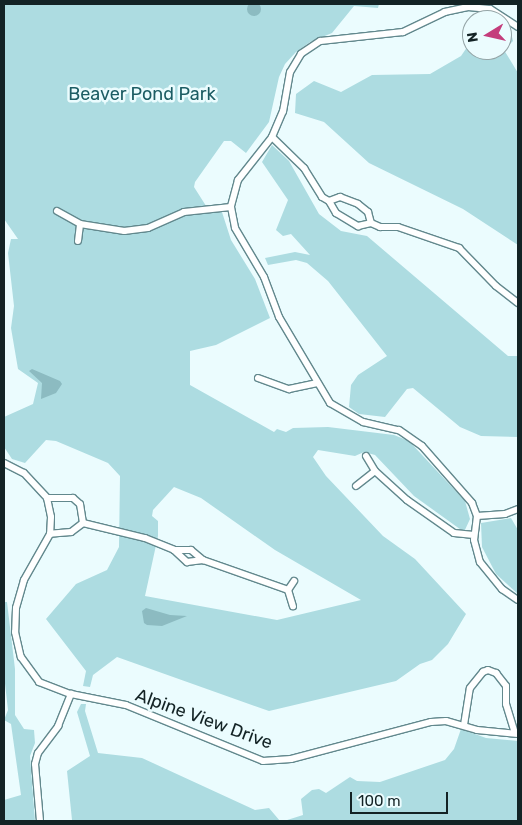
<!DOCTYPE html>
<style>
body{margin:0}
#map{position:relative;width:522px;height:825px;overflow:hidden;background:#ebfcfe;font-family:Rubik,sans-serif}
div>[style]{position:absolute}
.green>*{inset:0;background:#addce1}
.water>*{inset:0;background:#8cbbc1}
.round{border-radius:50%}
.roads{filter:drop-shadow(1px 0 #62888d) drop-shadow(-1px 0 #62888d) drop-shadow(0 1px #62888d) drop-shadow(0 -1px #62888d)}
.street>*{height:6px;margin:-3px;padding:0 3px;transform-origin:3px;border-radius:3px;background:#fff}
span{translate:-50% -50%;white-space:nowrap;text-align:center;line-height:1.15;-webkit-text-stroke:5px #ebfcfe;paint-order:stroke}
.park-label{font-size:18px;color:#1c5d64}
.street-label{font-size:18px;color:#132325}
.frame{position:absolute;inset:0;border:5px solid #132325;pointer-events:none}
.north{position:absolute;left:462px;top:10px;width:50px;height:50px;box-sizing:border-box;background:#ebfcfe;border:1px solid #95a5a7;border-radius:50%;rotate:261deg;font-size:14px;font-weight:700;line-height:20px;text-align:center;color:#132325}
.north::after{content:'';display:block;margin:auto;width:18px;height:22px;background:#c43d7c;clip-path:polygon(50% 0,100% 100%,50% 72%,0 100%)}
.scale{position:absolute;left:350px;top:792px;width:98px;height:22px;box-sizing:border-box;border:2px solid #132325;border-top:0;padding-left:6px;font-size:15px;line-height:18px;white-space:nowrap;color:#132325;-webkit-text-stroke:4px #ebfcfe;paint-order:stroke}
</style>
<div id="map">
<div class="green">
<i style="clip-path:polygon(evenodd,4px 4px,379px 4px,378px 8px,354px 6px,332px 33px,310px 42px,296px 52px,285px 64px,279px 77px,269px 122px,246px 153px,231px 141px,224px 141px,195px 182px,194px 187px,208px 209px,221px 209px,231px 240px,255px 279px,270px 318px,216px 345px,190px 351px,190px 385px,274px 432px,277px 429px,286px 432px,293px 428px,328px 427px,394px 435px,409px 441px,465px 501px,470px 519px,464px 532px,414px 496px,375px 455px,364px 452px,355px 456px,318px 450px,313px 457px,326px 476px,383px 536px,415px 559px,466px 614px,448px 644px,432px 660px,420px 664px,396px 681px,269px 711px,117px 657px,93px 675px,90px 687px,83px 686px,86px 671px,46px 619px,76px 584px,107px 570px,119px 547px,120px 476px,108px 463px,56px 441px,46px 440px,25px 463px,12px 459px,4px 447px,4px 417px,33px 404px,38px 383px,18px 369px,11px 328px,14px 306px,8px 253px,11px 239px,18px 239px,4px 219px,4px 4px,174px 487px,201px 498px,275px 550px,361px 600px,277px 620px,145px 596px,158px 536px,158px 521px,152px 516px,153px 510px,174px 487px)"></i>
<i style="clip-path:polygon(502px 24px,510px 28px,513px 41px,504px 50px,518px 73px,518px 245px,463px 209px,369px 163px,324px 122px,295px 113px,296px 94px,314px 81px,341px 92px,372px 75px,430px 74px,461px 56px,472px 40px,472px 50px,502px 50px)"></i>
<i style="clip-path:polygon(272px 145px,289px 161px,319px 214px,341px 231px,367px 236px,508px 356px,518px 356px,518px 437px,481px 436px,460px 427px,413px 388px,407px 389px,385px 417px,359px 414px,349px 407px,351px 385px,358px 375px,387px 356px,328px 281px,307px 263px,296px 260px,268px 265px,265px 258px,295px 252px,310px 255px,291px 234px,283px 236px,276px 230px,288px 200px,262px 162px)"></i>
<i style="clip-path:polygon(511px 518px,518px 530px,518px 594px,496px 574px,482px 547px,481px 523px)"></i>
<i style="clip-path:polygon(4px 602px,7px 602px,15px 669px,15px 715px,24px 729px,34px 730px,35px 743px,30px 756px,35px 821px,4px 821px,4px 800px,21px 795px,11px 724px,4px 720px,8px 710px,4px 675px)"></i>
<i style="clip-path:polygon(81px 704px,86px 704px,85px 711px,98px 753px,142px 758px,255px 810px,269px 808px,280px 821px,72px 820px,67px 771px,90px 756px,77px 712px)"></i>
<i style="clip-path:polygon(461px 729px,486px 738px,518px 741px,518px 821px,284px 821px,303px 815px,301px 799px,312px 790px,319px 789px,326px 793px,350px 777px,357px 781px,380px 782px,445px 760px,454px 749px)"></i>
</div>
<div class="water">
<i class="round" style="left:247px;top:2px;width:14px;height:14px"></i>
<i style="clip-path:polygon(32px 369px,60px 381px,62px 384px,56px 393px,41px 399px,42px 383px,29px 371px)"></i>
<i style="clip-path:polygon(146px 608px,170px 615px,187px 616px,162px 626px,147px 625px,144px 623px,142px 611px)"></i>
</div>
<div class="roads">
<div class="street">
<i style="left:518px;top:27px;width:33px;rotate:-147deg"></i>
<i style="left:490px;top:9px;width:22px;rotate:-175deg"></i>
<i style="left:468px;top:7px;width:24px;rotate:168deg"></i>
<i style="left:445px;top:12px;width:47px;rotate:154.5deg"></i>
<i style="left:403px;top:32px;width:83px;rotate:173.8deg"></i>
<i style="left:320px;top:41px;width:23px;rotate:146deg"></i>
<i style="left:301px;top:54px;width:21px;rotate:121deg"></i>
<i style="left:290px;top:72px;width:40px;rotate:100deg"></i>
<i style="left:283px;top:111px;width:28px;rotate:113deg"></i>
<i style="left:272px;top:137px;width:55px;rotate:128.3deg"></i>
<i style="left:238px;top:180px;width:28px;rotate:105deg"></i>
<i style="left:231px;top:207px;width:21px;rotate:79deg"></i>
<i style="left:235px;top:228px;width:57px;rotate:59.4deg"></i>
<i style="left:264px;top:277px;width:43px;rotate:69.4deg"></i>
<i style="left:279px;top:317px;width:100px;rotate:59.3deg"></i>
<i style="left:330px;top:403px;width:38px;rotate:30deg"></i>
<i style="left:363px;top:422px;width:37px;rotate:13deg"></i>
<i style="left:399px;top:430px;width:28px;rotate:35deg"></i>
<i style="left:422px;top:446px;width:76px;rotate:48.7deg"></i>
<i style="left:472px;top:503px;width:14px;rotate:69deg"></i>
<i style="left:477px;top:516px;width:24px;rotate:97deg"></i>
<i style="left:474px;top:540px;width:23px;rotate:75deg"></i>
<i style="left:480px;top:562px;width:35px;rotate:51deg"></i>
<i style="left:502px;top:589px;width:19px;rotate:35deg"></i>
<i style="left:272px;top:137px;width:45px;rotate:44.1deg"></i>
<i style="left:304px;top:168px;width:34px;rotate:58deg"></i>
<i style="left:322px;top:197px;width:8px;rotate:30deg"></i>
<i style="left:329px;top:201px;width:14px;rotate:60deg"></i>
<i style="left:336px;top:213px;width:26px;rotate:31deg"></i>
<i style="left:358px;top:226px;width:13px;rotate:-13deg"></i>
<i style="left:371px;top:223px;width:10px;rotate:24deg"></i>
<i style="left:380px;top:227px;width:18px"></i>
<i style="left:398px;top:227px;width:65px;rotate:19deg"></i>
<i style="left:459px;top:248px;width:53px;rotate:45.8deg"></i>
<i style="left:496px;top:286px;width:28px;rotate:38deg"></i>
<i style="left:329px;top:201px;width:12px;rotate:-20deg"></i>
<i style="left:340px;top:197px;width:19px;rotate:21deg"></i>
<i style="left:358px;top:204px;width:13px;rotate:39deg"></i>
<i style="left:368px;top:212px;width:11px;rotate:75deg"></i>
<i style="left:57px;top:211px;width:26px;rotate:29deg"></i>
<i style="left:80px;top:224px;width:45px;rotate:9deg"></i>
<i style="left:124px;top:231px;width:24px;rotate:-7deg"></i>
<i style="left:148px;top:228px;width:39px;rotate:-24deg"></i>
<i style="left:184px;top:212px;width:47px;rotate:-6.1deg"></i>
<i style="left:78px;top:241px;width:17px;rotate:-83deg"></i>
<i style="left:258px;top:378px;width:33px;rotate:20deg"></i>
<i style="left:289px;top:389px;width:29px;rotate:-12deg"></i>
<i style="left:366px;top:456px;width:17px;rotate:59deg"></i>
<i style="left:375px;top:471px;width:43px;rotate:42.2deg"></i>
<i style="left:407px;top:500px;width:57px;rotate:35.1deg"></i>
<i style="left:454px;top:533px;width:20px;rotate:6deg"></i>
<i style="left:4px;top:463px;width:22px;rotate:27deg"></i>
<i style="left:24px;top:473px;width:34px;rotate:47deg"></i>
<i style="left:47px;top:498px;width:19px;rotate:78deg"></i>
<i style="left:51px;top:517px;width:17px;rotate:93deg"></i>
<i style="left:50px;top:534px;width:53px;rotate:119.5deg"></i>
<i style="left:24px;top:580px;width:29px;rotate:106deg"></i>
<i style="left:16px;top:608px;width:24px;rotate:92deg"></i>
<i style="left:15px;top:632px;width:26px;rotate:77deg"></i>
<i style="left:21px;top:657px;width:31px;rotate:54deg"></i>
<i style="left:39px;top:682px;width:34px;rotate:21deg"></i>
<i style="left:71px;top:694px;width:56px;rotate:11.3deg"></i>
<i style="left:126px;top:705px;width:148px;rotate:22.2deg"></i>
<i style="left:263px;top:761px;width:28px;rotate:-4deg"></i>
<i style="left:291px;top:759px;width:145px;rotate:-14.8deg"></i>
<i style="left:431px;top:722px;width:15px;rotate:-4deg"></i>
<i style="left:446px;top:721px;width:32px;rotate:16deg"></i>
<i style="left:477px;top:730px;width:41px;rotate:5.6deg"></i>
<i style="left:356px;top:486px;width:24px;rotate:-38deg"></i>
<i style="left:47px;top:498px;width:26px"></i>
<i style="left:73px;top:498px;width:9px;rotate:41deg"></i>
<i style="left:80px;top:504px;width:19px;rotate:81deg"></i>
<i style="left:83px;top:523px;width:15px;rotate:143deg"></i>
<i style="left:71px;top:532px;width:21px;rotate:175deg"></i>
<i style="left:477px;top:516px;width:28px;rotate:-4deg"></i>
<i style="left:505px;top:514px;width:14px;rotate:-21deg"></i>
<i style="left:83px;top:523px;width:64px;rotate:13.6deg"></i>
<i style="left:145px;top:538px;width:31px;rotate:22deg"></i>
<i style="left:174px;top:550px;width:18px;rotate:43deg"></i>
<i style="left:187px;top:562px;width:16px;rotate:-7deg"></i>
<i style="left:174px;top:550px;width:17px"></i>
<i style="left:191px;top:550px;width:16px;rotate:40deg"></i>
<i style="left:203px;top:560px;width:90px;rotate:19.4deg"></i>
<i style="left:288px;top:590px;width:17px;rotate:73deg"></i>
<i style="left:288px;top:590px;width:11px;rotate:-56deg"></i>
<i style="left:464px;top:725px;width:37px;rotate:-81deg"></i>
<i style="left:470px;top:688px;width:21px;rotate:-51deg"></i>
<i style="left:483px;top:672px;width:5px;rotate:-22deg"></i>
<i style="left:488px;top:670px;width:9px;rotate:21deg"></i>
<i style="left:496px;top:673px;width:16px;rotate:52deg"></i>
<i style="left:506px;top:686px;width:18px;rotate:90deg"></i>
<i style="left:506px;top:704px;width:30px;rotate:73deg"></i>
<i style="left:40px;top:821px;width:57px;rotate:-95deg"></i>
<i style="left:35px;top:764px;width:11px;rotate:-75deg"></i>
<i style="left:38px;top:753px;width:34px;rotate:-53deg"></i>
<i style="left:58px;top:726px;width:35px;rotate:-68deg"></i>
</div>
</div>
<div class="park-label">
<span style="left:142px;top:94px">Beaver Pond Park</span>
</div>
<div class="street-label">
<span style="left:204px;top:719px;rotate:20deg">Alpine View Drive</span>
</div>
<div class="frame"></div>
<div class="north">N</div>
<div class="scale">100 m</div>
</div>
